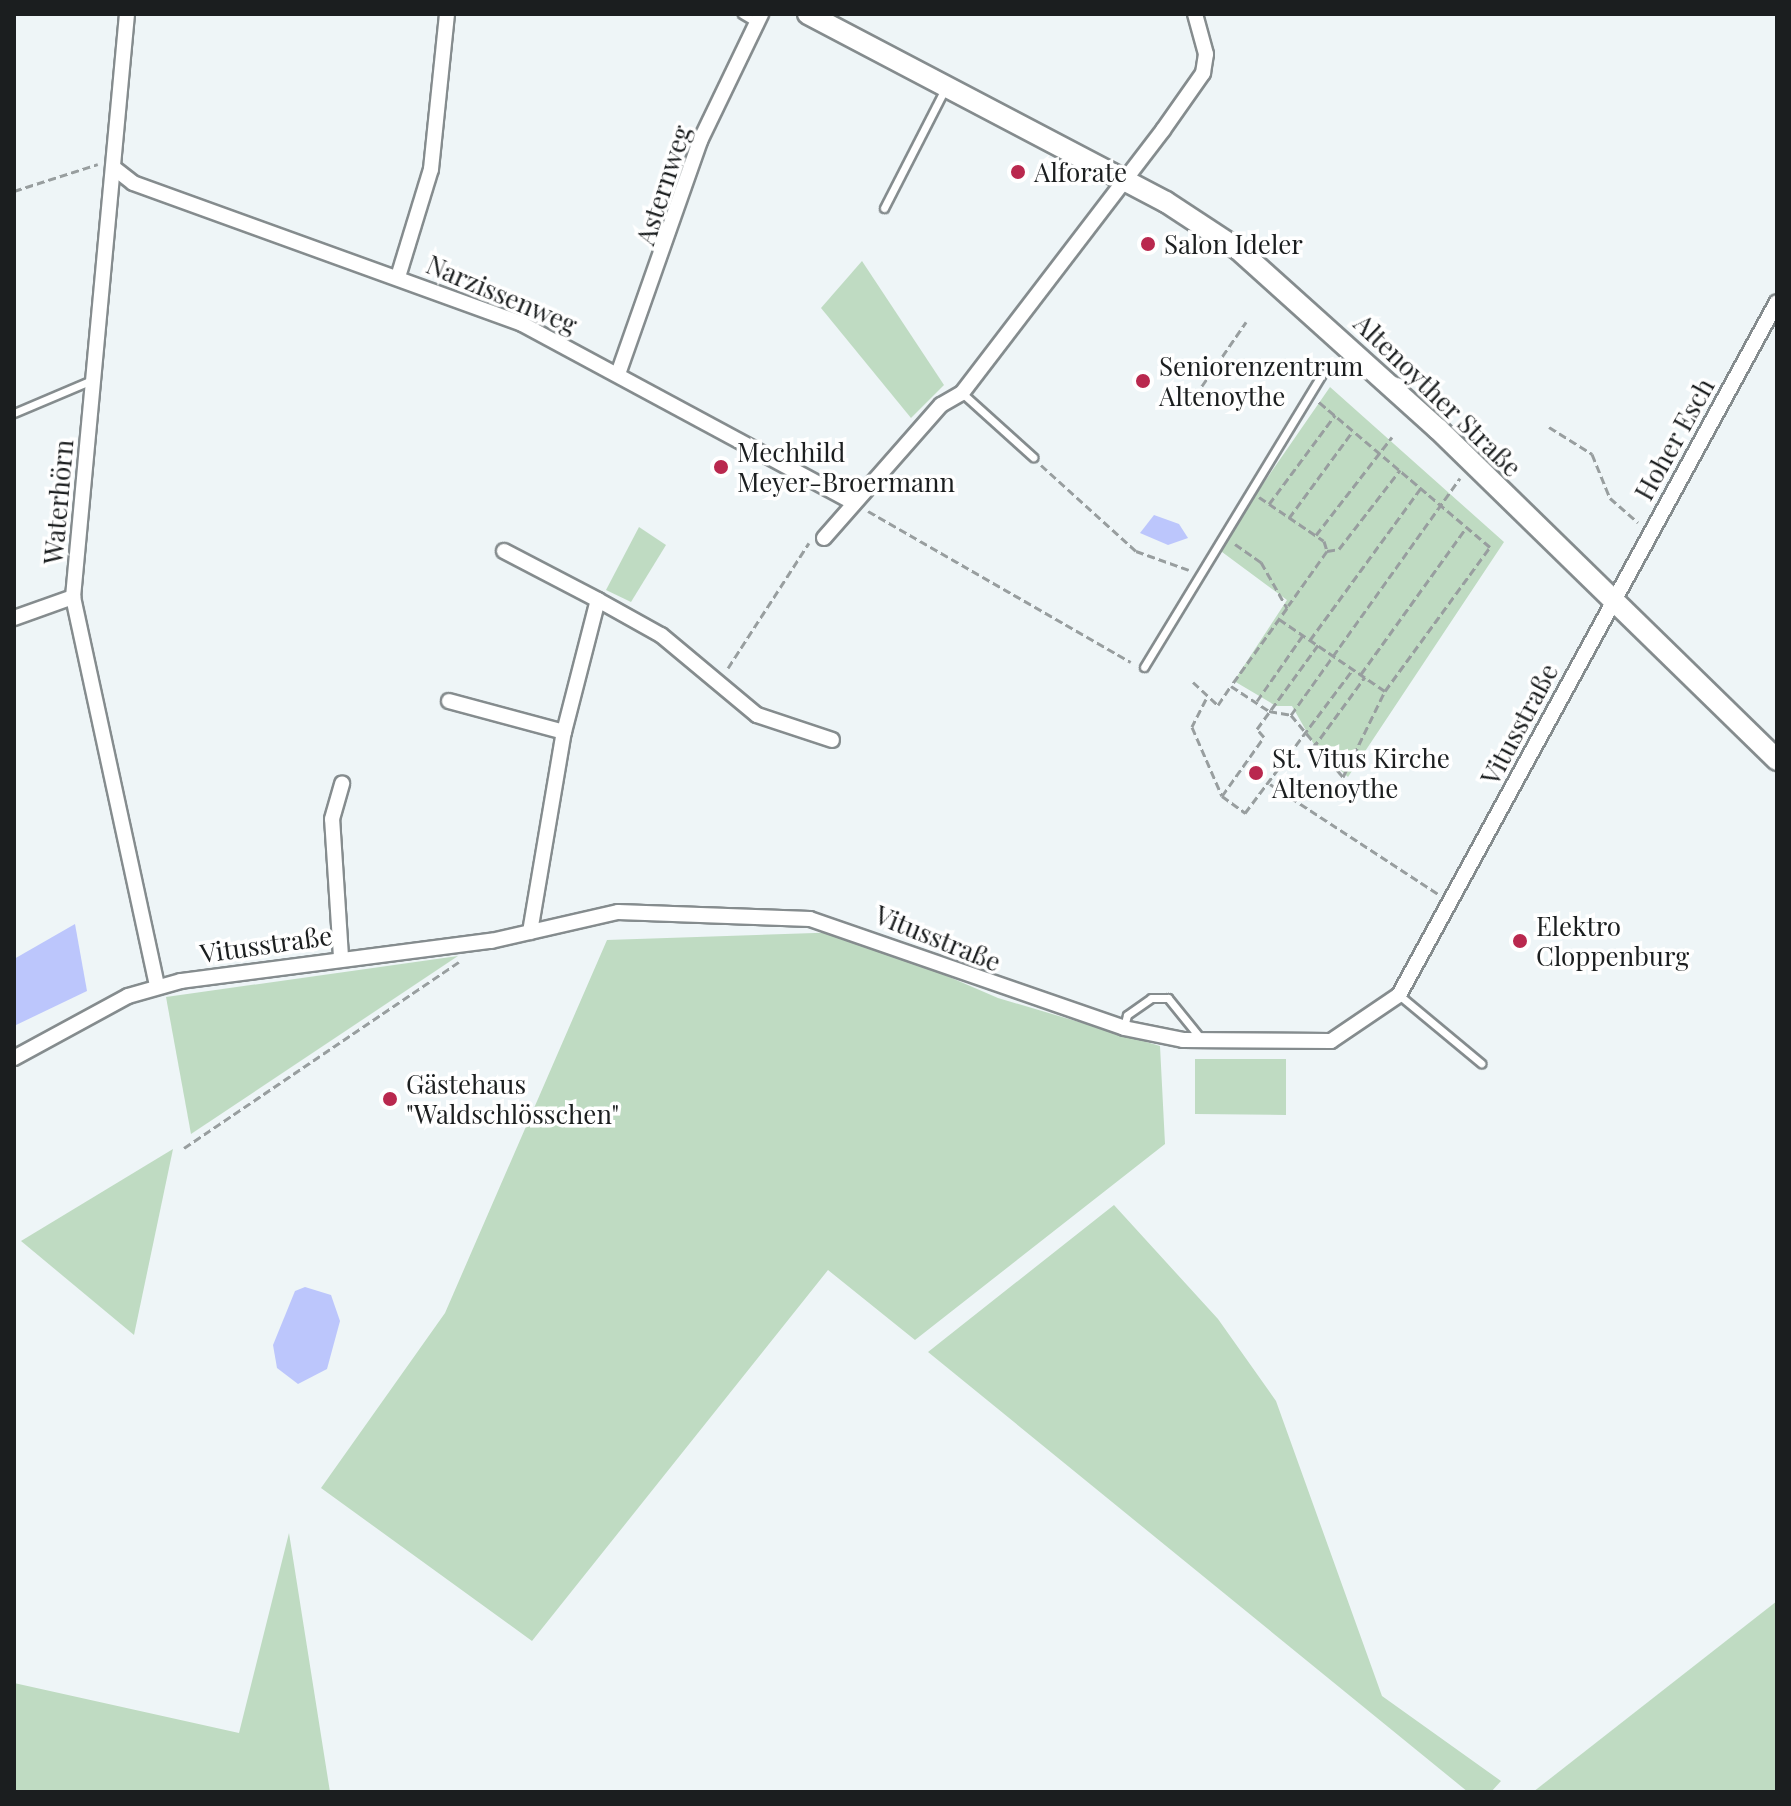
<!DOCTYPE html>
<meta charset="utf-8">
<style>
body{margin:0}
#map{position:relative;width:1791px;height:1806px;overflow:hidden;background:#eef5f7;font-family:"Playfair Display",serif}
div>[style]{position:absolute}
.green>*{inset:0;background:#bfdbc2}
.water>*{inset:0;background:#bcc6fc}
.path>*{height:3px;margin-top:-1.5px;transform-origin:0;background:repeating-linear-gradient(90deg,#989e9f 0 8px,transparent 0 12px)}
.roads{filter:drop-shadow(2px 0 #858c8e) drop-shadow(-2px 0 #858c8e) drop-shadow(0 2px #858c8e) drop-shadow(0 -2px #858c8e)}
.lane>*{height:7px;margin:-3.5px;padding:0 3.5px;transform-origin:3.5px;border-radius:3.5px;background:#fff}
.street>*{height:14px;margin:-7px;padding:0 7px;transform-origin:7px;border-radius:7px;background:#fff}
.secondary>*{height:20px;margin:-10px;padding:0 10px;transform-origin:10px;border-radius:10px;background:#fff}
.dots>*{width:22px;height:22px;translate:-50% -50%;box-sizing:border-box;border:4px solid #fff;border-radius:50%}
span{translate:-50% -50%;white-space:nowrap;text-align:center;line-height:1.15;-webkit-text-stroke:7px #fff;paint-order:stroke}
.poi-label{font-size:26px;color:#1b1e1f}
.left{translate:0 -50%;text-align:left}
.street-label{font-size:26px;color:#1b1e1f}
.frame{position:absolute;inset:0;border:16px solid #1b1e1f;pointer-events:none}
</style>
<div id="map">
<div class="green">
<i style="clip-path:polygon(862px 261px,944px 385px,911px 418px,821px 308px)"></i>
<i style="clip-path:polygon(1330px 387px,1504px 542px,1348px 777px,1316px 748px,1292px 706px,1276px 706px,1234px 681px,1287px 600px,1218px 549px)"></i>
<i style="clip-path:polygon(639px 527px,666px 545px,631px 602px,606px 590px)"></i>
<i style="clip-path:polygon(845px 932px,998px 998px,1160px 1046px,1165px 1144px,915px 1340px,828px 1270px,532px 1641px,321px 1488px,445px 1313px,607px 940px)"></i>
<i style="clip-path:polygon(458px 956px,191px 1134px,166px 997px)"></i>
<i style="clip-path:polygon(1195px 1059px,1286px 1059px,1286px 1115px,1195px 1114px)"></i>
<i style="clip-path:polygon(173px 1149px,134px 1335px,21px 1241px)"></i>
<i style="clip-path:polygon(1114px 1205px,1218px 1319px,1276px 1401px,1382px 1696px,1501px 1781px,1491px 1792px,1468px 1792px,928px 1352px)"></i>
<i style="clip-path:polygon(289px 1533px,330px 1792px,14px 1792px,14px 1683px,239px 1733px)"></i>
<i style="clip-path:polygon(1777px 1601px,1777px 1792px,1533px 1792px)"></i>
</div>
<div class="water">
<i style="clip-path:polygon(1154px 515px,1179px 524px,1188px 538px,1168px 545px,1140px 533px)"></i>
<i style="clip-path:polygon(75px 924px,87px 991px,14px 1026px,14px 959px)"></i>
<i style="clip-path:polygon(305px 1287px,331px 1295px,340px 1321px,327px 1369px,298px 1384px,277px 1368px,273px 1345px,295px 1291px)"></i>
</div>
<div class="path">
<i style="left:14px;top:191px;width:88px;rotate:-17.8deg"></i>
<i style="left:1182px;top:396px;width:13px"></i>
<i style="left:1195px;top:396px;width:90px;rotate:-55.4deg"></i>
<i style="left:1549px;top:427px;width:51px;rotate:32.1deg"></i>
<i style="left:1592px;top:454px;width:48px;rotate:67.8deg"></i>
<i style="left:1610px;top:498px;width:37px;rotate:41deg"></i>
<i style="left:1041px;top:465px;width:128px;rotate:42.2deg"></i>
<i style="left:1136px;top:551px;width:56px;rotate:19.7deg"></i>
<i style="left:1259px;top:497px;width:78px;rotate:34.1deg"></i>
<i style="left:1324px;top:541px;width:10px;rotate:73deg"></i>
<i style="left:1327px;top:551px;width:67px;rotate:125.3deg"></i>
<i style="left:1269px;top:504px;width:111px;rotate:-53.4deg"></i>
<i style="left:868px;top:511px;width:303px;rotate:29.9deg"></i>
<i style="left:1289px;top:518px;width:108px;rotate:-53.7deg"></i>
<i style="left:1316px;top:535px;width:124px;rotate:-52.2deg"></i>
<i style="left:1235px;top:544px;width:32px;rotate:35deg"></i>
<i style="left:1261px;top:562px;width:53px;rotate:60.5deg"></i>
<i style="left:1287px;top:608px;width:96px;rotate:125.7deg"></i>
<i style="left:1231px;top:686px;width:45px;rotate:33.3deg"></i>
<i style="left:1269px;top:711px;width:22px;rotate:10deg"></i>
<i style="left:1291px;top:715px;width:81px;rotate:50deg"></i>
<i style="left:1343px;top:777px;width:96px;rotate:-64deg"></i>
<i style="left:1385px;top:691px;width:178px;rotate:-53.9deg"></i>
<i style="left:1490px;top:547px;width:226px;rotate:-139.7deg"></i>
<i style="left:1327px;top:551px;width:12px;rotate:-9deg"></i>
<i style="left:1339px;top:549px;width:100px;rotate:-52.3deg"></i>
<i style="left:1279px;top:619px;width:128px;rotate:34.2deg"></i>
<i style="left:1310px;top:640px;width:188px;rotate:-53.9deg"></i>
<i style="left:728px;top:668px;width:149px;rotate:-57.1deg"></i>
<i style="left:1361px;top:674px;width:180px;rotate:-54.3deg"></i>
<i style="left:1193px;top:682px;width:34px;rotate:43deg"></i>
<i style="left:1218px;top:705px;width:23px;rotate:-56deg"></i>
<i style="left:1206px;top:699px;width:31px;rotate:117deg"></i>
<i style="left:1192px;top:727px;width:75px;rotate:66.5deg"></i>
<i style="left:1222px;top:796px;width:29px;rotate:36deg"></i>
<i style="left:1245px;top:813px;width:180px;rotate:-53.1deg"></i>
<i style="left:1257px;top:701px;width:80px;rotate:-55.1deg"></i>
<i style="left:1291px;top:715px;width:291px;rotate:-54.5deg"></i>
<i style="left:1313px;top:748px;width:88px;rotate:-53.8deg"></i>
<i style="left:1270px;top:784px;width:201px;rotate:33.2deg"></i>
<i style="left:1222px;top:796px;width:72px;rotate:-54.6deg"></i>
<i style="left:1264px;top:737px;width:11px;rotate:-131deg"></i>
<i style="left:1257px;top:729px;width:104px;rotate:-54deg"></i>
<i style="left:184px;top:1148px;width:332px;rotate:-34.1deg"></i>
</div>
<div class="roads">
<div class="lane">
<i style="left:742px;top:14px;width:17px;rotate:31deg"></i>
<i style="left:884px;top:208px;width:134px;rotate:-62.9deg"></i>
<i style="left:962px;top:393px;width:96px;rotate:42deg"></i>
<i style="left:14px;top:413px;width:85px;rotate:-22.9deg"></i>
<i style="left:1144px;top:667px;width:343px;rotate:-58.7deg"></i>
<i style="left:1399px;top:995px;width:107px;rotate:39.7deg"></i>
<i style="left:1124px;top:1027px;width:12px;rotate:-76deg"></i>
<i style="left:1127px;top:1015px;width:29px;rotate:-35deg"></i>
<i style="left:1151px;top:998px;width:17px"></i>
<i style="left:1168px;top:998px;width:54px;rotate:51deg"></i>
</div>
<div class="street">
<i style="left:127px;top:14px;width:585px;rotate:95.29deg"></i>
<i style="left:73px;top:597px;width:399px;rotate:77.8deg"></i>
<i style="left:114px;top:168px;width:24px;rotate:38deg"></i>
<i style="left:133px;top:183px;width:414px;rotate:19.9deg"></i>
<i style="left:522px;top:324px;width:377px;rotate:28.3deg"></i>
<i style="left:398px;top:277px;width:113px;rotate:-73deg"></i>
<i style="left:431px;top:169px;width:156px;rotate:-84.1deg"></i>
<i style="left:618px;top:374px;width:247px;rotate:-70.6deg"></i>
<i style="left:700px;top:141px;width:141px;rotate:-64.3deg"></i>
<i style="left:824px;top:538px;width:177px;rotate:-48.7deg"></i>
<i style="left:941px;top:405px;width:24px;rotate:-30deg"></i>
<i style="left:962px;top:393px;width:331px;rotate:-52.6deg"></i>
<i style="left:1163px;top:130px;width:70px;rotate:-54.9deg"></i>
<i style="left:1203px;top:73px;width:19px;rotate:-81deg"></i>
<i style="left:1206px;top:54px;width:41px;rotate:-105.4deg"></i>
<i style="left:504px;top:551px;width:106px;rotate:27.5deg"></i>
<i style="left:14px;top:618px;width:63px;rotate:-19.6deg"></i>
<i style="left:449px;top:701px;width:119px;rotate:15.1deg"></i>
<i style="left:530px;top:932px;width:203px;rotate:-80.4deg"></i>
<i style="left:564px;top:732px;width:136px;rotate:-75.6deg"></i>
<i style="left:598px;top:600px;width:72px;rotate:29.1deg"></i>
<i style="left:661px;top:635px;width:125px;rotate:39.8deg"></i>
<i style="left:757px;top:715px;width:79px;rotate:18.4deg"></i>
<i style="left:341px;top:957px;width:138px;rotate:-93.7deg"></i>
<i style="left:332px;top:819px;width:37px;rotate:-74deg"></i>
<i style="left:14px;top:1058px;width:130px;rotate:-28.5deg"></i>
<i style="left:128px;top:996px;width:55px;rotate:-15.8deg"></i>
<i style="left:181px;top:981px;width:313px;rotate:-7.4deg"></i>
<i style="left:491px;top:941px;width:130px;rotate:-12.9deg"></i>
<i style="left:618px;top:912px;width:192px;rotate:2.1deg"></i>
<i style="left:810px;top:919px;width:332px;rotate:19.1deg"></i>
<i style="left:1124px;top:1028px;width:60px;rotate:11.5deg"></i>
<i style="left:1183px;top:1040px;width:148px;rotate:0.4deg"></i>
<i style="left:1331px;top:1041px;width:82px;rotate:-34.1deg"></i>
<i style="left:1399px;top:995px;width:789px;rotate:-61.39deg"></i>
</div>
<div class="secondary">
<i style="left:808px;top:14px;width:404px;rotate:27.7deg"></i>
<i style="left:1166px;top:202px;width:87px;rotate:33.3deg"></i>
<i style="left:1239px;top:250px;width:268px;rotate:42deg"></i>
<i style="left:1438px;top:429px;width:474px;rotate:44.3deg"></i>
</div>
</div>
<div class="dots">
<i style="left:1018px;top:172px;background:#b9284e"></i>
<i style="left:1148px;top:244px;background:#b9284e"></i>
<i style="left:1143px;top:381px;background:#b9284e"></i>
<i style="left:721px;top:467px;background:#b9284e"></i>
<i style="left:1256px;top:773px;background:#b9284e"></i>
<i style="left:1520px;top:941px;background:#b9284e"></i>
<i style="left:390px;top:1099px;background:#b9284e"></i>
</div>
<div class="poi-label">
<span class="left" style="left:1034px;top:172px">Alforate</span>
<span class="left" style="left:1164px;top:244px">Salon Ideler</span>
<span class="left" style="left:1159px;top:381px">Seniorenzentrum<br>Altenoythe</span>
<span class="left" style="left:737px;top:467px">Mechhild<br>Meyer-Broermann</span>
<span class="left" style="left:1272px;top:773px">St. Vitus Kirche<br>Altenoythe</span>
<span class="left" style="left:1536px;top:941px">Elektro<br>Cloppenburg</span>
<span class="left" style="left:406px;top:1099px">Gästehaus<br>"Waldschlösschen"</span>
</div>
<div class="street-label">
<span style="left:663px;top:185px;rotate:-72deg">Asternweg</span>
<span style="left:502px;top:294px;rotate:23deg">Narzissenweg</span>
<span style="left:1438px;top:395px;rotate:44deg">Altenoyther Straße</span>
<span style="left:1674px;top:439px;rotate:-61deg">Hoher Esch</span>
<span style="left:58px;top:502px;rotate:-85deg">Waterhörn</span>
<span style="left:1519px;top:724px;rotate:-62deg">Vitusstraße</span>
<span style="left:938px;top:938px;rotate:22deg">Vitusstraße</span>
<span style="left:266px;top:944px;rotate:-8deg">Vitusstraße</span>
</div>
<div class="frame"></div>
</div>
